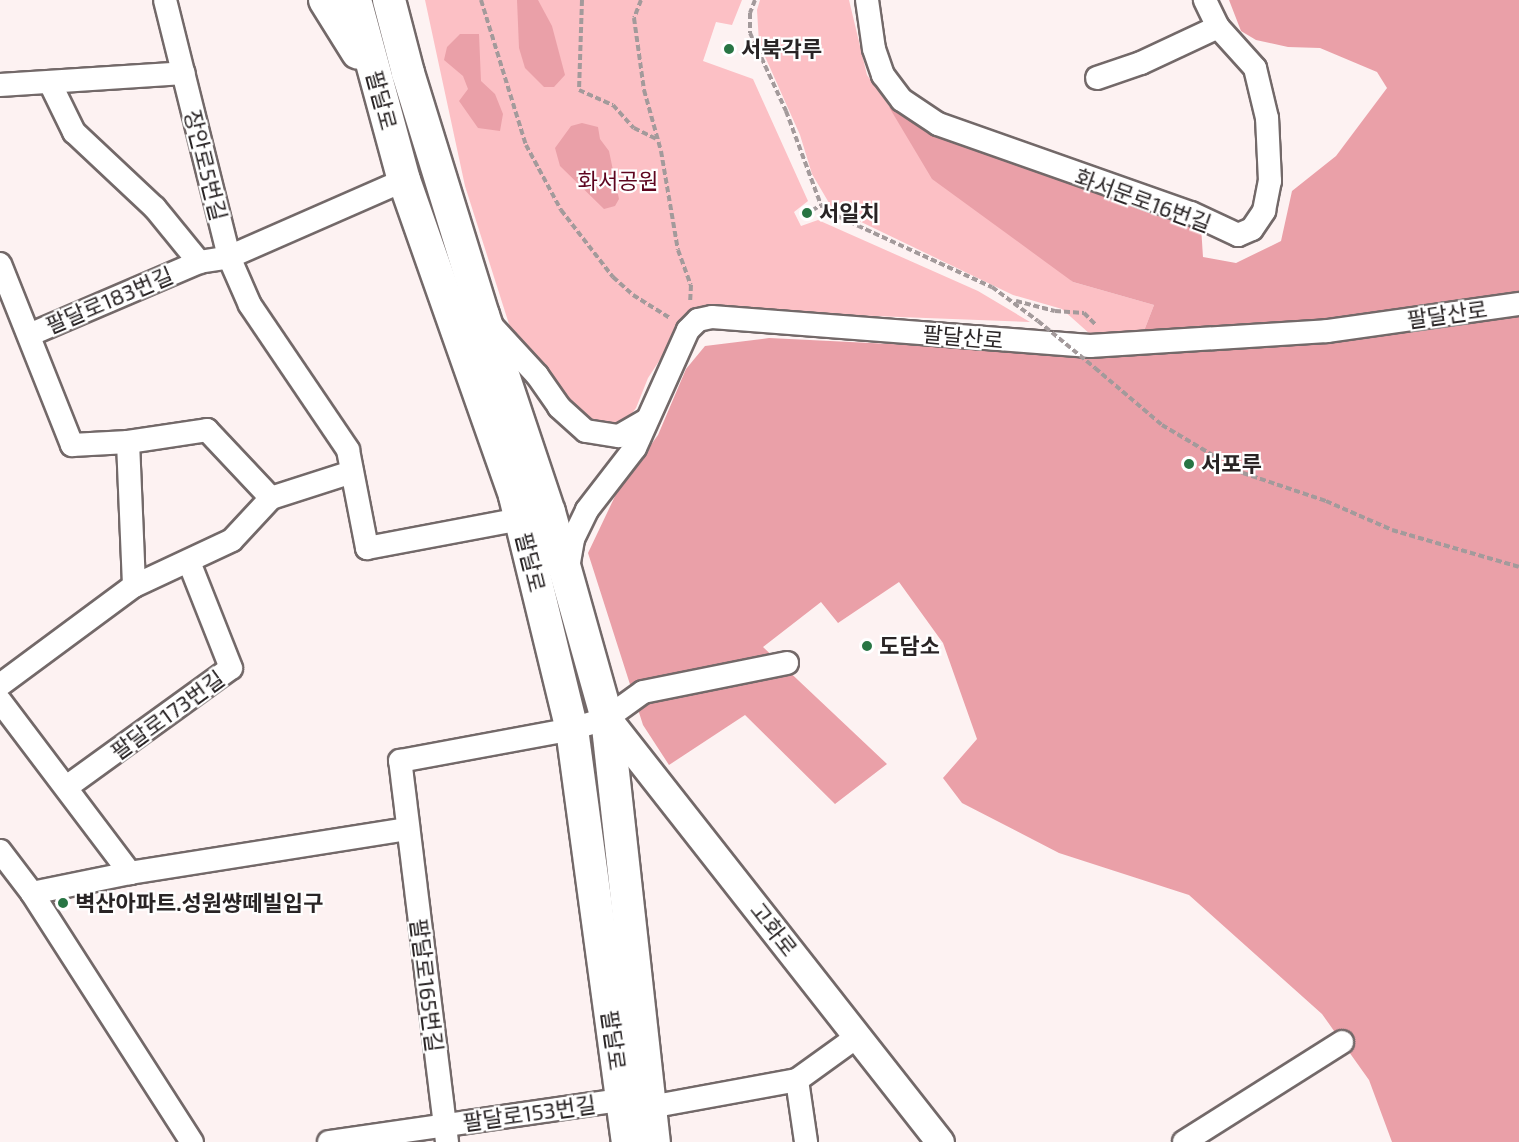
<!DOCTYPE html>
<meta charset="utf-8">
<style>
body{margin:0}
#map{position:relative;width:1519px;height:1142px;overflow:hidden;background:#fdf2f2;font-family:"Exo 2","Noto Sans KR",sans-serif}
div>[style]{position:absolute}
.green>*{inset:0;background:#fcc0c5}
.forest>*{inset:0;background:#eaa0a8}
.path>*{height:4px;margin-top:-2px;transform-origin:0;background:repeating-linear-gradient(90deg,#a39a9b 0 6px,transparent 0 9px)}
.roads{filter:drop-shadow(2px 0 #736969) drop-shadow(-2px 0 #736969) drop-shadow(0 2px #736969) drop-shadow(0 -2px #736969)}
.minor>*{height:22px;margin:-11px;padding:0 11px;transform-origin:11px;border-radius:11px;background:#fff}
.tertiary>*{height:27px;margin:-13.5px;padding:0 13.5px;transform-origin:13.5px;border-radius:13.5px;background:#fff}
.secondary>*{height:32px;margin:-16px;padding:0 16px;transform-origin:16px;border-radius:16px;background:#fff}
.path-bridge>*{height:4px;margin-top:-2px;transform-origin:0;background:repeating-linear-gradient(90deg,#a39a9b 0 6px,transparent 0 9px)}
.dots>*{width:16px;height:16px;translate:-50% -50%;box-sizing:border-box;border:3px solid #fff;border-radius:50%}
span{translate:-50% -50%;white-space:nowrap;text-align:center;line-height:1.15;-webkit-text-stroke:4.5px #fff;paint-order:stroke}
.poi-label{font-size:22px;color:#292425;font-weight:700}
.left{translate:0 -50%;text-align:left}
.street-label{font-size:22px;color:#292425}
.park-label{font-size:22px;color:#5e0620}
</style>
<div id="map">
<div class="green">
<i style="clip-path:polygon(425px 0,742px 0,732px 25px,716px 22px,703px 61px,753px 79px,808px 201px,794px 212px,801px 226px,818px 220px,978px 291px,1030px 322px,693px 309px,648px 378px,636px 408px,618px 433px,599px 437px,515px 343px,465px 186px)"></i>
<i style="clip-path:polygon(760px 0,849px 0,867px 75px,895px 114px,1073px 282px,1154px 305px,1137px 349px,1109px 351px,1062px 309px,1013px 295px,832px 208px,812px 174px,800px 135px,759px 43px,757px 10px)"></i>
</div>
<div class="forest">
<i style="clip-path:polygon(517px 0,538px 0,552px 26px,565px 75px,554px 87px,544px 87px,525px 68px,519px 48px)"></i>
<i style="clip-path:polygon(1229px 0,1519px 0,1519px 1142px,1392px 1142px,1369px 1080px,1322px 1014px,1189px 895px,1059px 853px,962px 803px,943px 778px,977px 739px,943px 643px,899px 582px,838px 623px,821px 602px,763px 647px,887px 764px,835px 804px,745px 715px,669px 765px,643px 725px,588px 553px,617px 492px,658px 435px,686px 369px,705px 346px,769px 338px,1074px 353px,1137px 349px,1154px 305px,1073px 282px,932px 179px,889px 107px,937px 135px,1004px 160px,1186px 217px,1201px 226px,1203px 257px,1236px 263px,1281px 241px,1292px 191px,1336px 156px,1387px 88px,1377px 72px,1320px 48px,1288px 47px,1256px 40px,1241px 31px)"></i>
<i style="clip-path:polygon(460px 34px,479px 34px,481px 81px,495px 94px,503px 114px,500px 131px,478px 128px,459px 101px,468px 89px,463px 76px,444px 60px,447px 47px)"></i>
<i style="clip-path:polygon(582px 123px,598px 127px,600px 139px,609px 151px,619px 199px,615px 206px,604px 209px,560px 166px,555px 148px,571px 126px)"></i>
</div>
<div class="path">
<i style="left:481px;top:0;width:152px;rotate:72.8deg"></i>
<i style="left:526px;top:145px;width:74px;rotate:61.7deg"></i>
<i style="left:561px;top:210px;width:85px;rotate:52.2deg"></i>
<i style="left:613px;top:277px;width:27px;rotate:42deg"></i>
<i style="left:633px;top:295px;width:44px;rotate:31.9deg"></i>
<i style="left:582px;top:0;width:90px;rotate:91.9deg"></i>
<i style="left:579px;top:90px;width:37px;rotate:24deg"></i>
<i style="left:613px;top:105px;width:31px;rotate:48deg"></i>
<i style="left:634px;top:128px;width:25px;rotate:26deg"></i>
<i style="left:641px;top:0;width:19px;rotate:111deg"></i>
<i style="left:634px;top:18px;width:73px;rotate:82.1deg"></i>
<i style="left:644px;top:90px;width:63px;rotate:74.4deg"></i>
<i style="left:661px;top:151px;width:100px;rotate:80.3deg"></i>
<i style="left:678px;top:250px;width:37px;rotate:70deg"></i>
<i style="left:691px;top:285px;width:18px;rotate:93deg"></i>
<i style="left:755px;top:0;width:14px;rotate:111deg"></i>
<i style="left:750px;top:13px;width:20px;rotate:90deg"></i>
<i style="left:750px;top:33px;width:86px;rotate:65.2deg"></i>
<i style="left:786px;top:111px;width:100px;rotate:69.6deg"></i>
<i style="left:821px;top:205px;width:24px;rotate:33deg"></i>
<i style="left:841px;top:218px;width:166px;rotate:24.6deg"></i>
<i style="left:992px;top:287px;width:57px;rotate:36.5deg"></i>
<i style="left:804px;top:215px;width:20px;rotate:-30deg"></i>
<i style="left:1016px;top:301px;width:40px;rotate:14.4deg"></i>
<i style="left:1055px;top:311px;width:29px;rotate:4deg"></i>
<i style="left:1084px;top:313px;width:16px;rotate:45deg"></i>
<i style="left:1095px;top:368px;width:88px;rotate:40.4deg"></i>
<i style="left:1162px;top:425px;width:94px;rotate:30.7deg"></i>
<i style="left:1243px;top:473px;width:88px;rotate:18.6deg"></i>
<i style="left:1326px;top:501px;width:72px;rotate:23.7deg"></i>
<i style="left:1392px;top:530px;width:132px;rotate:16.2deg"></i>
</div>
<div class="roads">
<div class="minor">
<i style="left:165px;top:0;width:265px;rotate:76deg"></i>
<i style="left:229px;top:257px;width:52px;rotate:66.4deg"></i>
<i style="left:250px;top:305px;width:175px;rotate:55.9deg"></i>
<i style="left:348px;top:450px;width:100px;rotate:79deg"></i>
<i style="left:367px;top:548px;width:157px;rotate:-10.7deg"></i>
<i style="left:867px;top:0;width:49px;rotate:81.9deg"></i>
<i style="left:874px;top:49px;width:28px;rotate:71deg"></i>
<i style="left:883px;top:75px;width:31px;rotate:53deg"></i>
<i style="left:902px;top:100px;width:43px;rotate:33.7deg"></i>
<i style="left:938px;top:124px;width:268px;rotate:19.4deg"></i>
<i style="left:1191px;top:213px;width:52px;rotate:25.1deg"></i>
<i style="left:1238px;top:235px;width:15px;rotate:-23deg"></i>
<i style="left:1252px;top:229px;width:22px;rotate:-56deg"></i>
<i style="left:1264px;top:211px;width:31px;rotate:-79deg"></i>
<i style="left:1270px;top:181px;width:63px;rotate:-92.7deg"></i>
<i style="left:1267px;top:118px;width:51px;rotate:-103.5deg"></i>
<i style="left:1255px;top:68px;width:55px;rotate:-132.1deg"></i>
<i style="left:1218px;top:27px;width:30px;rotate:-116deg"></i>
<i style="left:1097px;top:78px;width:46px;rotate:-18.8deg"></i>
<i style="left:1141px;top:63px;width:85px;rotate:-25.1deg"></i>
<i style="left:50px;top:83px;width:55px;rotate:63.9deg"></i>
<i style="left:74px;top:132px;width:111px;rotate:43.2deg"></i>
<i style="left:155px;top:208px;width:70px;rotate:50.8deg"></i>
<i style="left:0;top:85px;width:184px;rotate:-3.7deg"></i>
<i style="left:0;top:264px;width:195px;rotate:68.3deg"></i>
<i style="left:72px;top:445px;width:56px;rotate:-3.1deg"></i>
<i style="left:128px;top:442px;width:80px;rotate:-8.6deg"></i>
<i style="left:207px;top:430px;width:93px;rotate:46.7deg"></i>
<i style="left:489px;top:323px;width:71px;rotate:47.3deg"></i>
<i style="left:537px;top:375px;width:39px;rotate:55deg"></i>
<i style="left:559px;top:407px;width:36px;rotate:42deg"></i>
<i style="left:586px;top:431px;width:33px;rotate:9deg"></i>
<i style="left:619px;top:436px;width:32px;rotate:-30deg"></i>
<i style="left:29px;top:335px;width:185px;rotate:-23.2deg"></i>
<i style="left:199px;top:262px;width:30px;rotate:-9deg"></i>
<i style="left:229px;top:257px;width:191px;rotate:-23.7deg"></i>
<i style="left:128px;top:442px;width:144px;rotate:87.6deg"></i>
<i style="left:568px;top:568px;width:29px;rotate:-80deg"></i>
<i style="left:573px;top:539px;width:32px;rotate:-64deg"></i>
<i style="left:587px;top:510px;width:78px;rotate:-52.3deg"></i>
<i style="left:635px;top:448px;width:129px;rotate:-65.8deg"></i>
<i style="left:688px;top:330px;width:14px;rotate:-45deg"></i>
<i style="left:698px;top:320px;width:14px;rotate:-12deg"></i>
<i style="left:712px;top:317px;width:379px;rotate:4.4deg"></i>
<i style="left:1090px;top:346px;width:237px;rotate:-3.6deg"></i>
<i style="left:1327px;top:331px;width:194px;rotate:-8deg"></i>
<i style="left:0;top:685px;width:167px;rotate:-36.5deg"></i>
<i style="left:134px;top:586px;width:108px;rotate:-25.1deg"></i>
<i style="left:232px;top:540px;width:57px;rotate:-47.1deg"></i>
<i style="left:271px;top:498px;width:85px;rotate:-17.8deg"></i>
<i style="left:0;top:701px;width:216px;rotate:52.9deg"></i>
<i style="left:68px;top:786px;width:201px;rotate:-35.9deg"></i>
<i style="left:231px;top:668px;width:114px;rotate:-111.6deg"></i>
<i style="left:0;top:851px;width:53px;rotate:52.7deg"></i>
<i style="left:32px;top:893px;width:296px;rotate:57.3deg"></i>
<i style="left:32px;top:893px;width:100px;rotate:-11.5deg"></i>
<i style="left:130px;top:873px;width:280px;rotate:-9deg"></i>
<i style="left:797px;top:1080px;width:63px;rotate:81.7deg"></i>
<i style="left:650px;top:1107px;width:149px;rotate:-10.4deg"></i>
<i style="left:797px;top:1080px;width:75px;rotate:-35.8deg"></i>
<i style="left:329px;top:1142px;width:296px;rotate:-8.2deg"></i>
<i style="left:447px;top:1142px;width:384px;rotate:-97deg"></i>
<i style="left:400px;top:761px;width:175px;rotate:-10.5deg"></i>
<i style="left:572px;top:729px;width:37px;rotate:-17deg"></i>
<i style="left:607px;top:718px;width:44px;rotate:-35.8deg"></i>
<i style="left:643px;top:692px;width:147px;rotate:-11.4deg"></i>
<i style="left:1184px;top:1142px;width:187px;rotate:-32.3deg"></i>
</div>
<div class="tertiary">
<i style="left:607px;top:718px;width:539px;rotate:51.85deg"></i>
</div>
<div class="secondary">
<i style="left:325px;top:0;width:62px;rotate:58.1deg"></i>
<i style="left:355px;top:0;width:187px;rotate:74.8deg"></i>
<i style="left:404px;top:180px;width:335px;rotate:70.6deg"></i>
<i style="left:515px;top:496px;width:240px;rotate:76.3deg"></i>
<i style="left:572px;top:729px;width:417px;rotate:82.3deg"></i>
<i style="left:389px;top:0;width:75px;rotate:75.4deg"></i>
<i style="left:408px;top:73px;width:253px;rotate:72.8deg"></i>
<i style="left:483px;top:315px;width:208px;rotate:71.5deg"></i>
<i style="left:549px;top:512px;width:214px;rotate:74.3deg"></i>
<i style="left:607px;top:718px;width:427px;rotate:83.7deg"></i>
</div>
</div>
<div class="path-bridge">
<i style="left:1038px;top:321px;width:74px;rotate:39.5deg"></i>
</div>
<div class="dots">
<i style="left:729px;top:49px;background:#287544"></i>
<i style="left:807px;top:213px;background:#287544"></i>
<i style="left:1189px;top:464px;background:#287544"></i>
<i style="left:867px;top:646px;background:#287544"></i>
<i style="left:63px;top:903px;background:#287544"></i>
</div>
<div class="poi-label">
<span class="left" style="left:741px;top:49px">서북각루</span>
<span class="left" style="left:819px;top:213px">서일치</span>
<span class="left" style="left:1201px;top:464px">서포루</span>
<span class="left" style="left:879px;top:646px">도담소</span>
<span class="left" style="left:75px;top:903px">벽산아파트.성원썅떼빌입구</span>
</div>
<div class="street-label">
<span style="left:382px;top:100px;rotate:75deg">팔달로</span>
<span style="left:206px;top:165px;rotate:76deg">장안로5번길</span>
<span style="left:1143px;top:200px;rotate:20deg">화서문로16번길</span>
<span style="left:109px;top:300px;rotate:-23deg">팔달로183번길</span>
<span style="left:1447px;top:314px;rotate:-8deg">팔달산로</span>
<span style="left:963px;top:337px;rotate:5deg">팔달산로</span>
<span style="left:531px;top:562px;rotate:76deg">팔달로</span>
<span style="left:167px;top:715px;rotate:-36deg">팔달로173번길</span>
<span style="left:774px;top:929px;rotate:52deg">고화로</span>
<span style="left:427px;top:985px;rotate:83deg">팔달로165번길</span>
<span style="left:614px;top:1040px;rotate:82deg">팔달로</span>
<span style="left:529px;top:1113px;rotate:-8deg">팔달로153번길</span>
</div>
<div class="park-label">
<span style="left:618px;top:181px">화서공원</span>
</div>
</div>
